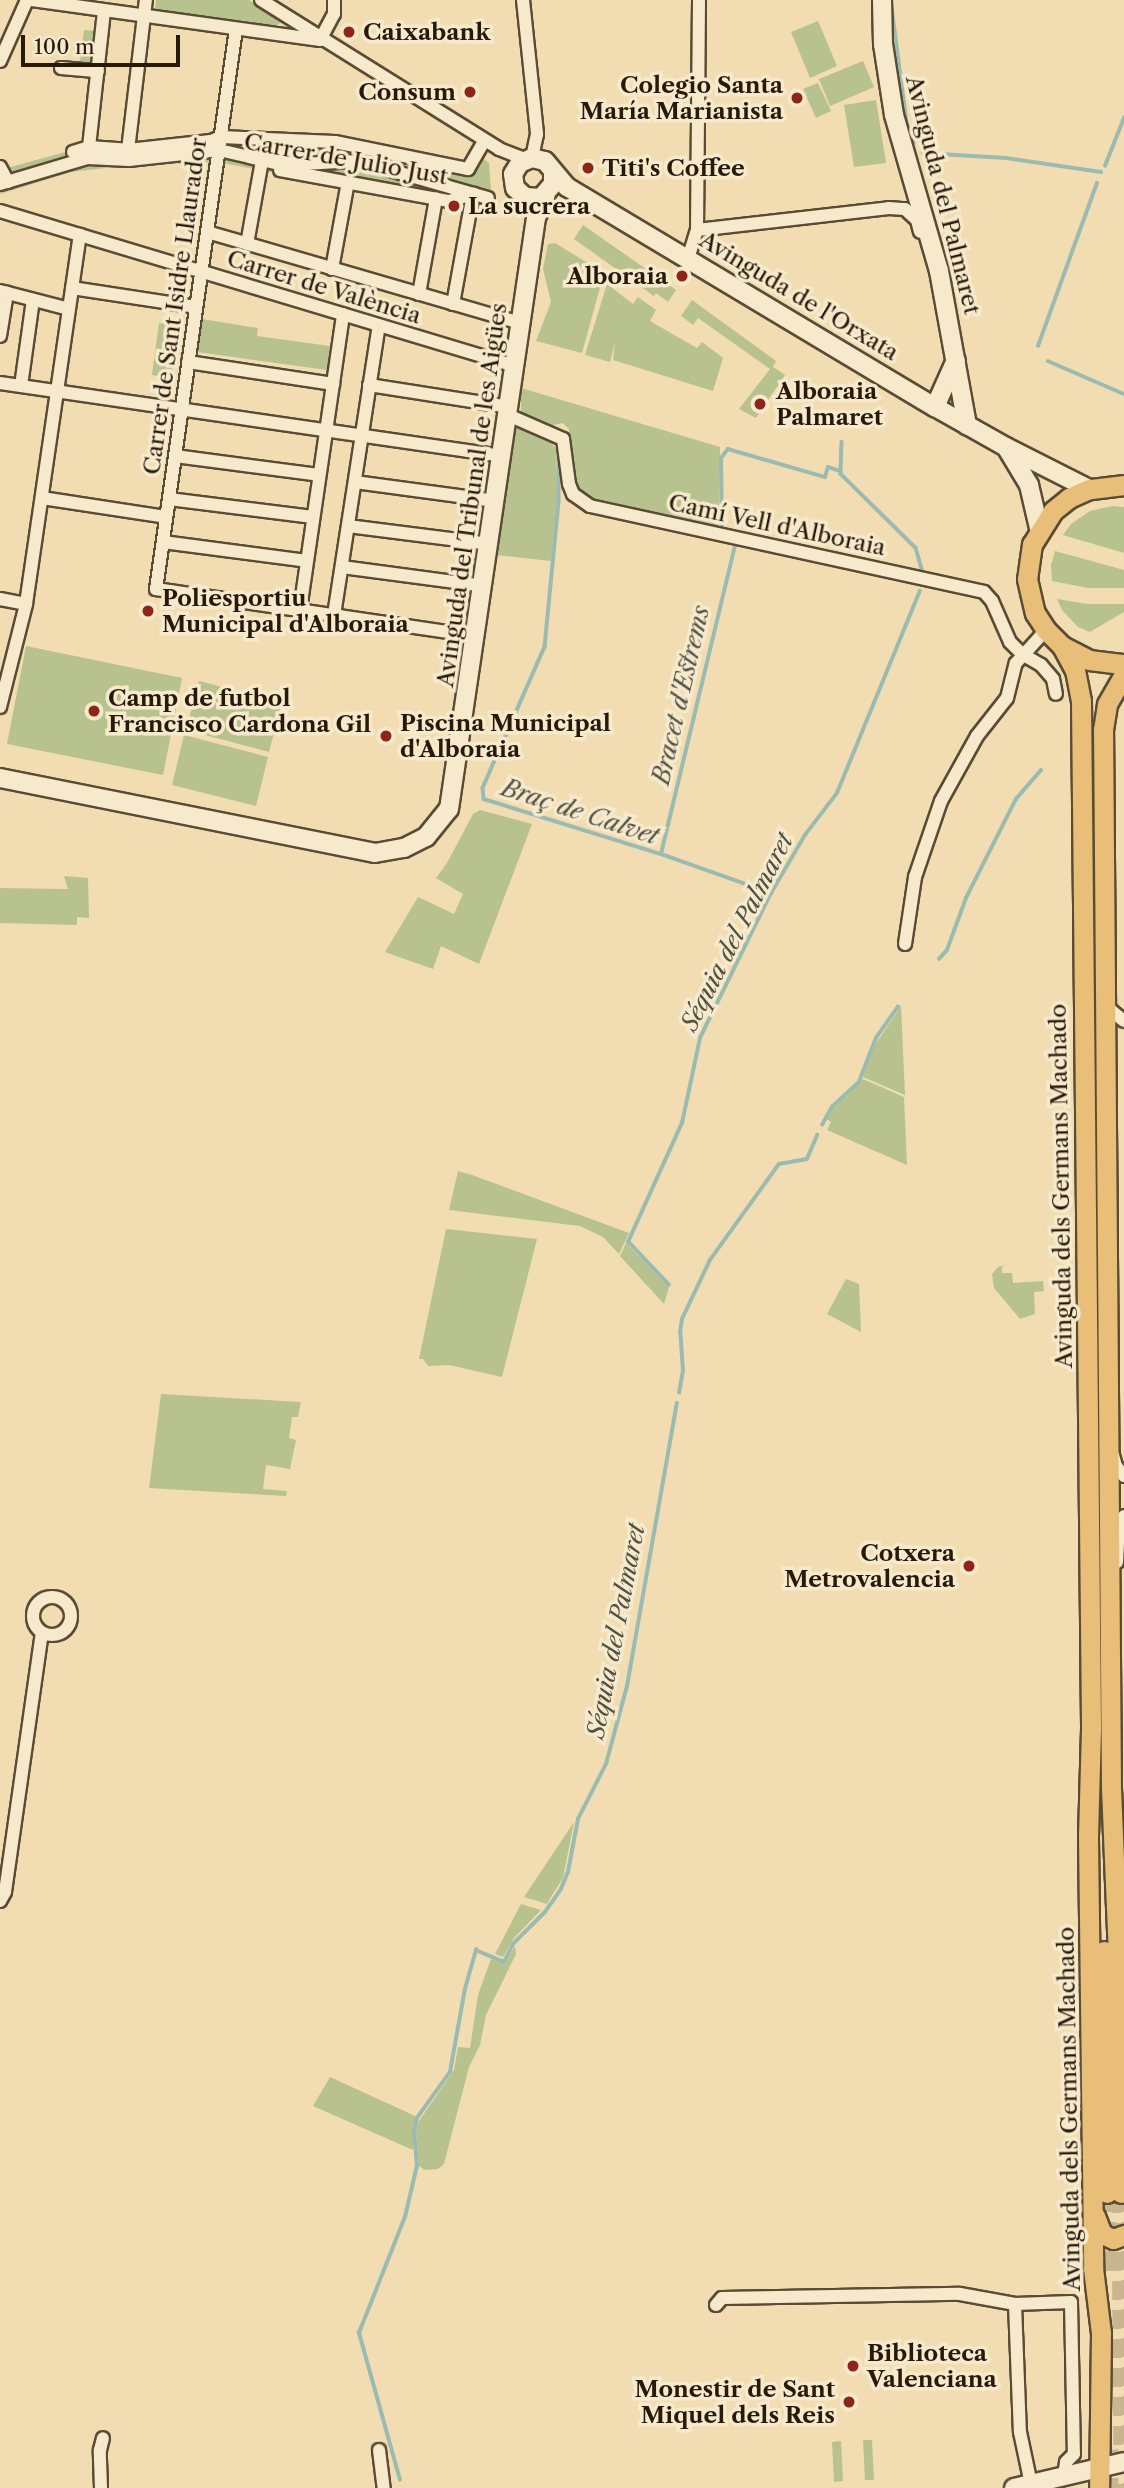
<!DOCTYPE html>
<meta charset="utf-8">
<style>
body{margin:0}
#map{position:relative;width:1124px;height:2488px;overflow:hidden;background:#f1ddb1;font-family:"Libre Caslon Text",serif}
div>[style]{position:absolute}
.green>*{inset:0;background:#b7c28e}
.stream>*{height:3.5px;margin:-1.75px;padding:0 1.75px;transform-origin:1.75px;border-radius:1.75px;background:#9bbbb1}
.primary-tunnel>*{height:19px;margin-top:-9.5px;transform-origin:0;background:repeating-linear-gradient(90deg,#c9b690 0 19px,transparent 0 29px)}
.roads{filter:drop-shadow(2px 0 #5a4b34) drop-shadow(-2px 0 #5a4b34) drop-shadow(0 2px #5a4b34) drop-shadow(0 -2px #5a4b34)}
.street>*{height:12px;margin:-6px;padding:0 6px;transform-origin:6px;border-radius:6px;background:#f6e9cc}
.street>.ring{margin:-6px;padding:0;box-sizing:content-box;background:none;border:12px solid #f6e9cc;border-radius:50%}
.secondary>*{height:18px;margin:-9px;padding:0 9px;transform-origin:9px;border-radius:9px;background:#f6e9cc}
.primary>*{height:19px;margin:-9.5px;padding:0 9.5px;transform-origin:9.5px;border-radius:9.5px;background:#e8be78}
.dots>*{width:19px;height:19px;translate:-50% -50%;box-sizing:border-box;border:4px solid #f6e9cc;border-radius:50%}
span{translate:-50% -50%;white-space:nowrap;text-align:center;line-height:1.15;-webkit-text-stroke:7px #f6e9cc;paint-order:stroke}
.poi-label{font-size:23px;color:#271a0b;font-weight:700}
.left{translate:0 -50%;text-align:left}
.right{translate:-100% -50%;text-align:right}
.street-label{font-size:23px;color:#271a0b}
.water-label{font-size:24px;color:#505245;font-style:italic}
.scale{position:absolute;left:21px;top:35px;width:159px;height:32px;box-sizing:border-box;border:4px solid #271a0b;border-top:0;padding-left:9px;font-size:21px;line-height:24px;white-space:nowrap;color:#271a0b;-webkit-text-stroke:5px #f6e9cc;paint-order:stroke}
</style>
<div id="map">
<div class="green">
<i style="clip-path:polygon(156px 0,249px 0,285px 20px,271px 29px,254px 27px,254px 22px,155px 10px)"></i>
<i style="clip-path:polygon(818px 21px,837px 66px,810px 78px,791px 32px)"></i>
<i style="clip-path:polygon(84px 30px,98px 31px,94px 63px,80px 61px)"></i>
<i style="clip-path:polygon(863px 61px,874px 87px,830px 106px,819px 79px)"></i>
<i style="clip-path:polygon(818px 83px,831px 111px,816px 118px,803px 89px)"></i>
<i style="clip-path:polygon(876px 100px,886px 163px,854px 167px,844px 105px)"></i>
<i style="clip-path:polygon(211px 141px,358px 146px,468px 173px,480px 156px,489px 163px,491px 190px,487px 204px,471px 199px,362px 189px,217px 162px,131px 165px,71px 172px,0 194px,0 170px,76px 149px)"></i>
<i style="clip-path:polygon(583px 225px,676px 290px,668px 302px,656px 293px,654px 296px,574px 239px)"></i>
<i style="clip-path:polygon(555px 243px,604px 273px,582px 353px,536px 341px,551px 302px,543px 269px,548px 244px)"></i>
<i style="clip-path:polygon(607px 284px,633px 304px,638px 297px,656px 310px,650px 321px,697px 348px,702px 342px,723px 358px,713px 391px,613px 360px,615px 342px,610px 362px,585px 355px)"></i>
<i style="clip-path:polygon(692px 300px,776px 361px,773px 367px,785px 375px,756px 418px,739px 409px,770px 369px,698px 318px,693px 325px,681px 316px)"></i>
<i style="clip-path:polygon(202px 319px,258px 328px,257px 336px,330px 346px,327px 370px,197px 352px)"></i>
<i style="clip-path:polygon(159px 323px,178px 326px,171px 378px,152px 375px)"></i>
<i style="clip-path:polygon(521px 388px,720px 447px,719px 529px,598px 503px,578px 493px,571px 476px,569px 429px,563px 423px,549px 426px,521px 415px)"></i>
<i style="clip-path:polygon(514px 426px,547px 439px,556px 448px,557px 498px,551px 561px,496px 555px)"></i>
<i style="clip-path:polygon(1112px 506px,1124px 507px,1124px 553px,1063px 535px,1071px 524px,1090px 511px)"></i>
<i style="clip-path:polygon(1055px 551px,1124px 570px,1124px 588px,1088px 588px,1052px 581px,1051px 565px)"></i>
<i style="clip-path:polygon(1057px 599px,1088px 604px,1124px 604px,1124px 612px,1090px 632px,1078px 627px,1062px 610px)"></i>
<i style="clip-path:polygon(26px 646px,182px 678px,163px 775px,7px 744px)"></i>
<i style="clip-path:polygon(199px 681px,282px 702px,269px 752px,186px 730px)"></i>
<i style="clip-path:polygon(184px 735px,268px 757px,256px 806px,172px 785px)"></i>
<i style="clip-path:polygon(480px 810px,532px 824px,479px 964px,441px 946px,433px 969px,385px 952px,418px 897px,454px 914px,463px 894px,436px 878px,447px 863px,473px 814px)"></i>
<i style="clip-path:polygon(64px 876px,88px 878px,89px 918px,77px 917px,77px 925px,0 923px,0 888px,68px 889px)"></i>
<i style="clip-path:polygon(901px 1006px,905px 1095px,863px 1077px,875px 1045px)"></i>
<i style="clip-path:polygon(863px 1079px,904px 1097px,907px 1165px,827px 1130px,831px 1122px,827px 1119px,833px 1109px)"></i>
<i style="clip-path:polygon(458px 1171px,472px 1175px,629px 1233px,619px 1254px,603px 1237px,580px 1226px,449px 1210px)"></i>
<i style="clip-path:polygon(446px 1229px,537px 1239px,502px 1377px,449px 1365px,428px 1366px,423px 1359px,419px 1359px)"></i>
<i style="clip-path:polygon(626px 1243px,669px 1287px,664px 1304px,620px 1256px)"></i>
<i style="clip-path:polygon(1007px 1265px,1002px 1267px,1002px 1273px,1012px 1273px,1013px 1283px,1043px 1281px,1044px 1291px,1034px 1292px,1035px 1314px,1020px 1319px,994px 1288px,992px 1274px,998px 1267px)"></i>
<i style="clip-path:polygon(846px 1279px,859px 1284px,861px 1332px,827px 1314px)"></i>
<i style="clip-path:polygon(161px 1394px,301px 1402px,298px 1417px,292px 1417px,289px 1438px,296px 1440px,290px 1469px,266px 1465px,263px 1489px,287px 1491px,286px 1496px,149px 1488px)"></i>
<i style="clip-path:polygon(574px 1822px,563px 1878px,549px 1900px,547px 1904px,524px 1897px)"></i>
<i style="clip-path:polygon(521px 1904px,541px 1910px,514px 1938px,503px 1957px,495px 1954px)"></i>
<i style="clip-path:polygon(515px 1946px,516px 1954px,486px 2015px,480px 2045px,469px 2067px,444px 2164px,438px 2169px,425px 2170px,419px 2166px,416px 2130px,419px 2121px,454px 2070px,458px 2047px,470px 2048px,478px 1995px,491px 1959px,505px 1964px)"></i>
<i style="clip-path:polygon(330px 2077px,415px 2116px,413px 2150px,313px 2106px)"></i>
<i style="clip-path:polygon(863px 2440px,872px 2440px,874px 2480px,865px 2480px)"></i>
<i style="clip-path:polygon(841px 2441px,843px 2481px,834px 2482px,832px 2442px)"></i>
</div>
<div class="stream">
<i style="left:891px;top:0;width:124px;rotate:82.6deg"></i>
<i style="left:907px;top:123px;width:21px;rotate:71deg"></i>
<i style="left:923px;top:153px;width:83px;rotate:3.4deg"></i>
<i style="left:1006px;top:158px;width:96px;rotate:8.4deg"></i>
<i style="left:1105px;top:166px;width:52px;rotate:-68.4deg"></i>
<i style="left:1038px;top:346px;width:173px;rotate:-70.1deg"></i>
<i style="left:1048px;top:361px;width:83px;rotate:23.5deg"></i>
<i style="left:842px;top:442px;width:32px;rotate:92deg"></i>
<i style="left:841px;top:474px;width:105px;rotate:44.6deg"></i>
<i style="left:916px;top:548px;width:22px;rotate:74deg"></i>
<i style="left:559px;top:453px;width:49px;rotate:90deg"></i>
<i style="left:559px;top:502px;width:146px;rotate:95.5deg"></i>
<i style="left:545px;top:647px;width:154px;rotate:113.7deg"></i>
<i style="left:483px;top:788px;width:11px;rotate:85deg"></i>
<i style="left:484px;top:799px;width:185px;rotate:17.3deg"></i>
<i style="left:661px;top:854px;width:117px;rotate:19.5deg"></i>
<i style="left:722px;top:530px;width:72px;rotate:-90.8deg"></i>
<i style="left:721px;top:458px;width:11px;rotate:-52deg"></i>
<i style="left:728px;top:449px;width:101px;rotate:16.1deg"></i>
<i style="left:825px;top:477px;width:10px;rotate:-73deg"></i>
<i style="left:828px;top:467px;width:13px;rotate:18deg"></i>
<i style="left:661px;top:854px;width:318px;rotate:-76.5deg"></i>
<i style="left:939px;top:959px;width:12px;rotate:-48deg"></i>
<i style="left:947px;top:950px;width:55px;rotate:-69.9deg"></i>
<i style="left:966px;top:898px;width:111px;rotate:-63.2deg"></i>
<i style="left:1016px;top:799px;width:38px;rotate:-49deg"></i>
<i style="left:822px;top:1125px;width:21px;rotate:-61deg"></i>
<i style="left:832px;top:1107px;width:37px;rotate:-43deg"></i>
<i style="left:859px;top:1082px;width:47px;rotate:-68.9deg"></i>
<i style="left:876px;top:1038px;width:38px;rotate:-55deg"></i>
<i style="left:669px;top:1285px;width:59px;rotate:-133.6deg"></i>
<i style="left:628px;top:1242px;width:131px;rotate:-65.6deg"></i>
<i style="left:682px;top:1123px;width:87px;rotate:-78deg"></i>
<i style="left:700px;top:1038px;width:161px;rotate:-63.9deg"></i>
<i style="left:771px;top:893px;width:67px;rotate:-59.6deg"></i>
<i style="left:805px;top:835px;width:53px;rotate:-52.7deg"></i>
<i style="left:837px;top:793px;width:218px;rotate:-67.7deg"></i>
<i style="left:679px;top:1393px;width:22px;rotate:-80deg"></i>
<i style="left:683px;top:1371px;width:39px;rotate:-94deg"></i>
<i style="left:680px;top:1332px;width:13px;rotate:-81deg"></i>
<i style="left:682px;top:1319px;width:65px;rotate:-64.6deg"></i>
<i style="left:710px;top:1260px;width:118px;rotate:-54.3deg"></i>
<i style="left:779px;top:1164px;width:28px;rotate:-10deg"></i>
<i style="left:807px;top:1159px;width:26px;rotate:-67deg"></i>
<i style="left:400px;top:2480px;width:153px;rotate:-105.6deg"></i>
<i style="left:359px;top:2333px;width:125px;rotate:-68.4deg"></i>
<i style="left:405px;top:2217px;width:52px;rotate:-76.8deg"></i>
<i style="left:417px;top:2166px;width:34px;rotate:-95deg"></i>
<i style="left:414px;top:2132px;width:14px;rotate:-78deg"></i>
<i style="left:417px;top:2118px;width:57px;rotate:-54.3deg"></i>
<i style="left:450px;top:2072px;width:84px;rotate:-79.8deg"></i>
<i style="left:465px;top:1989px;width:41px;rotate:-74.2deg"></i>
<i style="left:476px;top:1950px;width:30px;rotate:23deg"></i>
<i style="left:504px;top:1962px;width:20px;rotate:-63deg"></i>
<i style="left:513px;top:1944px;width:45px;rotate:-45deg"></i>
<i style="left:545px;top:1912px;width:28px;rotate:-55deg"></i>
<i style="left:561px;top:1889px;width:18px;rotate:-68deg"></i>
<i style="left:568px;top:1872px;width:54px;rotate:-79.3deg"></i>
<i style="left:578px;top:1819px;width:62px;rotate:-63deg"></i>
<i style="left:606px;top:1764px;width:81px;rotate:-74.9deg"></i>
<i style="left:627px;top:1686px;width:287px;rotate:-80deg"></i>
</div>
<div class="primary-tunnel">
<i style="left:1107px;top:2193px;width:83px;rotate:90deg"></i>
<i style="left:1121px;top:2193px;width:295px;rotate:89.6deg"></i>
<i style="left:1109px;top:2449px;width:39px;rotate:90deg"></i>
</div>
<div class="roads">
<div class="street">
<i style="left:32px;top:0;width:291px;rotate:7.9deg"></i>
<i style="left:261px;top:0;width:281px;rotate:32deg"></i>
<i style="left:499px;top:149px;width:28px;rotate:21deg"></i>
<i style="left:523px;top:0;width:135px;rotate:84deg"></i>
<i style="left:537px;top:134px;width:25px;rotate:102deg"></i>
<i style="left:236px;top:29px;width:566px;rotate:98.13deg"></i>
<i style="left:156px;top:589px;width:323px;rotate:8.4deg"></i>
<i style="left:320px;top:40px;width:30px;rotate:-62deg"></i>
<i style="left:334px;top:14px;width:14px;rotate:-90deg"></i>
<i style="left:0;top:61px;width:67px;rotate:-66.1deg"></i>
<i style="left:61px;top:68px;width:37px;rotate:5deg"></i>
<i style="left:89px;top:147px;width:137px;rotate:-83.7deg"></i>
<i style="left:128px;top:150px;width:151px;rotate:-83.2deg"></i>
<i style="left:73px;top:152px;width:17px;rotate:-17deg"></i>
<i style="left:89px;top:147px;width:39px;rotate:4deg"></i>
<i style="left:128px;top:150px;width:83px;rotate:-6.2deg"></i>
<i style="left:211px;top:141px;width:11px;rotate:-22deg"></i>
<i style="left:221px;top:137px;width:114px;rotate:2.5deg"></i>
<i style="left:335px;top:142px;width:136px;rotate:11.5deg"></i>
<i style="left:468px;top:169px;width:32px;rotate:-60deg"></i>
<i style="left:0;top:167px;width:17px;rotate:62deg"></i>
<i style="left:280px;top:170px;width:172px;rotate:10.4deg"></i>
<i style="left:449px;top:201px;width:26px;rotate:-16deg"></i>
<i style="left:0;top:184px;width:92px;rotate:-16.5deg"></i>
<i style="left:88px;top:158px;width:41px;rotate:2.8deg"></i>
<i style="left:129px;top:160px;width:91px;rotate:-6.3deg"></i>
<i style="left:219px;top:150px;width:67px;rotate:13deg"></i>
<i style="left:284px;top:165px;width:74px;rotate:-3.1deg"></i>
<i style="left:358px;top:161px;width:135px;rotate:15.9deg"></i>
<i style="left:0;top:211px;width:538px;rotate:16.75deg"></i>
<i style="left:697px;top:230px;width:193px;rotate:-6.5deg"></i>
<i style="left:889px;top:208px;width:16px;rotate:4deg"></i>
<i style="left:905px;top:209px;width:16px;rotate:43deg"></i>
<i style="left:917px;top:220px;width:12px;rotate:76deg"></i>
<i style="left:207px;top:232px;width:329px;rotate:16.2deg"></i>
<i style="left:247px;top:244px;width:79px;rotate:-79.8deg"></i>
<i style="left:688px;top:259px;width:30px;rotate:-73deg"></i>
<i style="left:697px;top:230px;width:230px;rotate:-89.5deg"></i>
<i style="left:332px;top:269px;width:88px;rotate:-79.6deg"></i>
<i style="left:72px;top:288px;width:125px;rotate:8.7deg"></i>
<i style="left:0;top:291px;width:71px;rotate:14.6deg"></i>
<i style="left:419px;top:294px;width:97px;rotate:-79.9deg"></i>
<i style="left:453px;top:304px;width:112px;rotate:-79.7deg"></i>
<i style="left:0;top:336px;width:44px;rotate:-80.8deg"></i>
<i style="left:188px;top:362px;width:147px;rotate:8.6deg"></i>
<i style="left:0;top:383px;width:507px;rotate:8.27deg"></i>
<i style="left:369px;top:385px;width:143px;rotate:8.9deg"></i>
<i style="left:21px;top:386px;width:87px;rotate:-82.1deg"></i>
<i style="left:508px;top:415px;width:60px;rotate:23.6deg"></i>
<i style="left:563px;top:439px;width:45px;rotate:82.4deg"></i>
<i style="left:569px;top:484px;width:11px;rotate:68deg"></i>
<i style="left:573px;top:494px;width:21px;rotate:35deg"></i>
<i style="left:590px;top:506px;width:403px;rotate:12.3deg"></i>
<i style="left:984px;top:592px;width:12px;rotate:48deg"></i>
<i style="left:992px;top:601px;width:45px;rotate:66.3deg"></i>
<i style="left:1010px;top:642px;width:17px;rotate:45deg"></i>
<i style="left:1022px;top:654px;width:22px;rotate:30deg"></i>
<i style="left:1041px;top:665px;width:18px;rotate:49deg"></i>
<i style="left:1053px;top:679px;width:15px;rotate:79deg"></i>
<i style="left:175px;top:456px;width:145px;rotate:7.5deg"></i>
<i style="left:355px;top:482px;width:142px;rotate:7.7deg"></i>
<i style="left:42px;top:498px;width:125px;rotate:8.7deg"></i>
<i style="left:169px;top:499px;width:145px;rotate:7.1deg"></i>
<i style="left:348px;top:526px;width:143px;rotate:7.2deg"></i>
<i style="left:163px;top:542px;width:145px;rotate:7.5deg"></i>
<i style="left:342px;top:567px;width:143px;rotate:7.6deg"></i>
<i style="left:0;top:599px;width:26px;rotate:11deg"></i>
<i style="left:300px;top:610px;width:299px;rotate:-81.7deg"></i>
<i style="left:334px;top:615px;width:293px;rotate:-81.2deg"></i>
<i style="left:0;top:707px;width:106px;rotate:-75.8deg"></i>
<i style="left:26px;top:604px;width:373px;rotate:-81.7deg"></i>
<i style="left:905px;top:944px;width:68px;rotate:-81.5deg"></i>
<i style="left:915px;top:877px;width:80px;rotate:-71.1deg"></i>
<i style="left:941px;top:801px;width:74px;rotate:-61deg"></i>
<i style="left:977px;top:736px;width:48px;rotate:-51.7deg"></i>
<i style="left:1007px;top:698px;width:36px;rotate:-76deg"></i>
<i style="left:1016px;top:663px;width:45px;rotate:-47.7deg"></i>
<i style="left:1106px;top:1006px;width:23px;rotate:40deg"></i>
<i style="left:1113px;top:1455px;width:11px;rotate:75deg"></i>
<i style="left:1116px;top:1466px;width:13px;rotate:51deg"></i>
<i style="left:1117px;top:1562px;width:34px;rotate:-87deg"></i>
<i style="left:1119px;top:1528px;width:13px;rotate:-67deg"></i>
<i class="ring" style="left:33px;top:1597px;width:26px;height:26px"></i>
<i style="left:0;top:1901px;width:10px;rotate:-61deg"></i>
<i style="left:5px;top:1892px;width:262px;rotate:-81.9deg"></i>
<i style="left:1015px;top:2304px;width:128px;rotate:87.8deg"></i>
<i style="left:1020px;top:2432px;width:53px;rotate:78.1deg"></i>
<i style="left:716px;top:2305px;width:9px;rotate:-49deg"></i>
<i style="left:722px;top:2298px;width:238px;rotate:-1deg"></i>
<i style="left:960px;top:2294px;width:56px;rotate:10.3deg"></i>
<i style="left:1015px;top:2304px;width:56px;rotate:-2deg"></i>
<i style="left:1071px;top:2302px;width:152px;rotate:88.9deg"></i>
<i style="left:1074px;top:2454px;width:11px;rotate:135deg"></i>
<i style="left:1066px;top:2462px;width:14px;rotate:98deg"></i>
<i style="left:379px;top:2450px;width:38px;rotate:83deg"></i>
<i style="left:101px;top:2488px;width:38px;rotate:-92deg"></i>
<i style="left:100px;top:2450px;width:12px;rotate:-76deg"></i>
</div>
<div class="secondary">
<i style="left:882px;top:0;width:44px;rotate:88.7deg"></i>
<i style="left:883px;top:44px;width:72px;rotate:81.2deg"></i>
<i style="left:894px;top:115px;width:162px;rotate:73.9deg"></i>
<i style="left:939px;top:271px;width:157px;rotate:79.7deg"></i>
<i style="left:553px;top:172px;width:12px;rotate:90deg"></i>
<i style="left:553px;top:184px;width:18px;rotate:131deg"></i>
<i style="left:541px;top:198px;width:16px;rotate:-176deg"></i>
<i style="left:525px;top:197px;width:13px;rotate:-138deg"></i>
<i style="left:515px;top:188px;width:14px;rotate:-98deg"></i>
<i style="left:513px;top:174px;width:13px;rotate:-58deg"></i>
<i style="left:520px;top:163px;width:13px;rotate:-23deg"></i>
<i style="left:532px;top:158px;width:13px;rotate:13deg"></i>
<i style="left:545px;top:161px;width:34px;rotate:50deg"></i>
<i style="left:567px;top:187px;width:429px;rotate:30.9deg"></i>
<i style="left:935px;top:407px;width:81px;rotate:29.4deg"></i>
<i style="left:1006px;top:447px;width:93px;rotate:26.8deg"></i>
<i style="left:935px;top:407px;width:51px;rotate:-65.9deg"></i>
<i style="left:1008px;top:450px;width:41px;rotate:59deg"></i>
<i style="left:1029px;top:485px;width:44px;rotate:76.9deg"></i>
<i style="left:0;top:778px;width:382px;rotate:11.3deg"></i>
<i style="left:375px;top:853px;width:29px;rotate:-10deg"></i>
<i style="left:404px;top:848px;width:25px;rotate:-27deg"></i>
<i style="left:426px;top:837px;width:36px;rotate:-51deg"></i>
<i style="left:449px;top:809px;width:597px;rotate:-81.63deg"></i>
<i style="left:536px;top:218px;width:25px;rotate:-67deg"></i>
<i style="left:1014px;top:2488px;width:113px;rotate:-13.3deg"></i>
</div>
<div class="primary">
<i style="left:1124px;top:485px;width:35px;rotate:173deg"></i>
<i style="left:1089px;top:489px;width:22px;rotate:156deg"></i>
<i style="left:1069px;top:498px;width:21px;rotate:141deg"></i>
<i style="left:1053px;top:511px;width:39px;rotate:122deg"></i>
<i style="left:1032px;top:544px;width:35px;rotate:98deg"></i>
<i style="left:1027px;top:579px;width:35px;rotate:77deg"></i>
<i style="left:1035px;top:613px;width:20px;rotate:57deg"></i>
<i style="left:1046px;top:630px;width:23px;rotate:45deg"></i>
<i style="left:1062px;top:646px;width:30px;rotate:27deg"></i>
<i style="left:1089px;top:660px;width:35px;rotate:7deg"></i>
<i style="left:1062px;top:646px;width:27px;rotate:62deg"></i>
<i style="left:1075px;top:670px;width:32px;rotate:79deg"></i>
<i style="left:1081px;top:701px;width:1028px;rotate:89.44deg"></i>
<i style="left:1091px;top:1729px;width:108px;rotate:91.6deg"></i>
<i style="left:1088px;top:1837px;width:431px;rotate:89.3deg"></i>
<i style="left:1093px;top:2268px;width:65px;rotate:83deg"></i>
<i style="left:1101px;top:2333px;width:155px;rotate:90.7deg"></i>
<i style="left:1104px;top:1951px;width:242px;rotate:89.3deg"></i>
<i style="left:1121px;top:2193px;width:214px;rotate:-90.5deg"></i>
<i style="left:1119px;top:1979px;width:191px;rotate:-92.4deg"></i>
<i style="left:1111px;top:1788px;width:1058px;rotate:-90.43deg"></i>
<i style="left:1103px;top:730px;width:26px;rotate:-81deg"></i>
<i style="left:1107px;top:704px;width:34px;rotate:-60deg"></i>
<i style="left:1095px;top:2216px;width:19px;rotate:69deg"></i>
<i style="left:1102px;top:2234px;width:12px;rotate:24deg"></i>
<i style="left:1113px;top:2239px;width:12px;rotate:-20deg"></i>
</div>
</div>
<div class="dots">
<i style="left:349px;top:32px;background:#8f2418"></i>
<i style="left:470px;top:92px;background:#8f2418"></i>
<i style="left:797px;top:98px;background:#8f2418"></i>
<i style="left:588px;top:168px;background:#8f2418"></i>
<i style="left:454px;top:206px;background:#8f2418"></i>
<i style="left:682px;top:276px;background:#8f2418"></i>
<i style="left:760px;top:404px;background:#8f2418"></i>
<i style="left:148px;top:611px;background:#8f2418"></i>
<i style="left:94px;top:711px;background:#8f2418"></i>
<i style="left:386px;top:736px;background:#8f2418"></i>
<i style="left:969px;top:1566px;background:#8f2418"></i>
<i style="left:853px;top:2366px;background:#8f2418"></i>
<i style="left:849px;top:2402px;background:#8f2418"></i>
</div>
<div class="poi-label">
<span class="left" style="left:363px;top:32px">Caixabank</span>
<span class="right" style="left:783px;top:98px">Colegio Santa<br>María Marianista</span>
<span class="right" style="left:456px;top:92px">Consum</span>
<span class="left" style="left:602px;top:168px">Titi's Coffee</span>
<span class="left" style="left:468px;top:206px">La sucrera</span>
<span class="right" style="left:668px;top:276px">Alboraia</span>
<span class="left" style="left:776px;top:404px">Alboraia<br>Palmaret</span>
<span class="left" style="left:162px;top:611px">Poliesportiu<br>Municipal d'Alboraia</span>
<span class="left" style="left:108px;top:711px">Camp de futbol<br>Francisco Cardona Gil</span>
<span class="left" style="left:400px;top:736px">Piscina Municipal<br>d'Alboraia</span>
<span class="right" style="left:955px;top:1566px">Cotxera<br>Metrovalencia</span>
<span class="left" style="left:867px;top:2366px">Biblioteca<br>Valenciana</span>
<span class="right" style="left:835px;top:2402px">Monestir de Sant<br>Miquel dels Reis</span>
</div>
<div class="street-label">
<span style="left:346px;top:159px;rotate:10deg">Carrer de Julio Just</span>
<span style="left:943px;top:195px;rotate:76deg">Avinguda del Palmaret</span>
<span style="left:324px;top:287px;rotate:17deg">Carrer de València</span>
<span style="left:799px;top:296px;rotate:31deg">Avinguda de l'Orxata</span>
<span style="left:175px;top:306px;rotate:-82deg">Carrer de Sant Isidre Llaurador</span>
<span style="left:472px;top:495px;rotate:-82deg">Avinguda del Tribunal de les Aigües</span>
<span style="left:777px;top:525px;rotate:12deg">Camí Vell d'Alboraia</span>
<span style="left:1061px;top:1186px;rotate:-91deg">Avinguda dels Germans Machado</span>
<span style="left:1069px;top:2109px;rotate:-91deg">Avinguda dels Germans Machado</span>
</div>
<div class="water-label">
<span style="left:681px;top:695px;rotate:-77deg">Bracet d'Estrems</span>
<span style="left:580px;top:812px;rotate:18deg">Braç de Calvet</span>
<span style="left:737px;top:932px;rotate:-63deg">Séquia del Palmaret</span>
<span style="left:616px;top:1631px;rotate:-79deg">Séquia del Palmaret</span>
</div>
<div class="scale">100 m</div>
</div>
